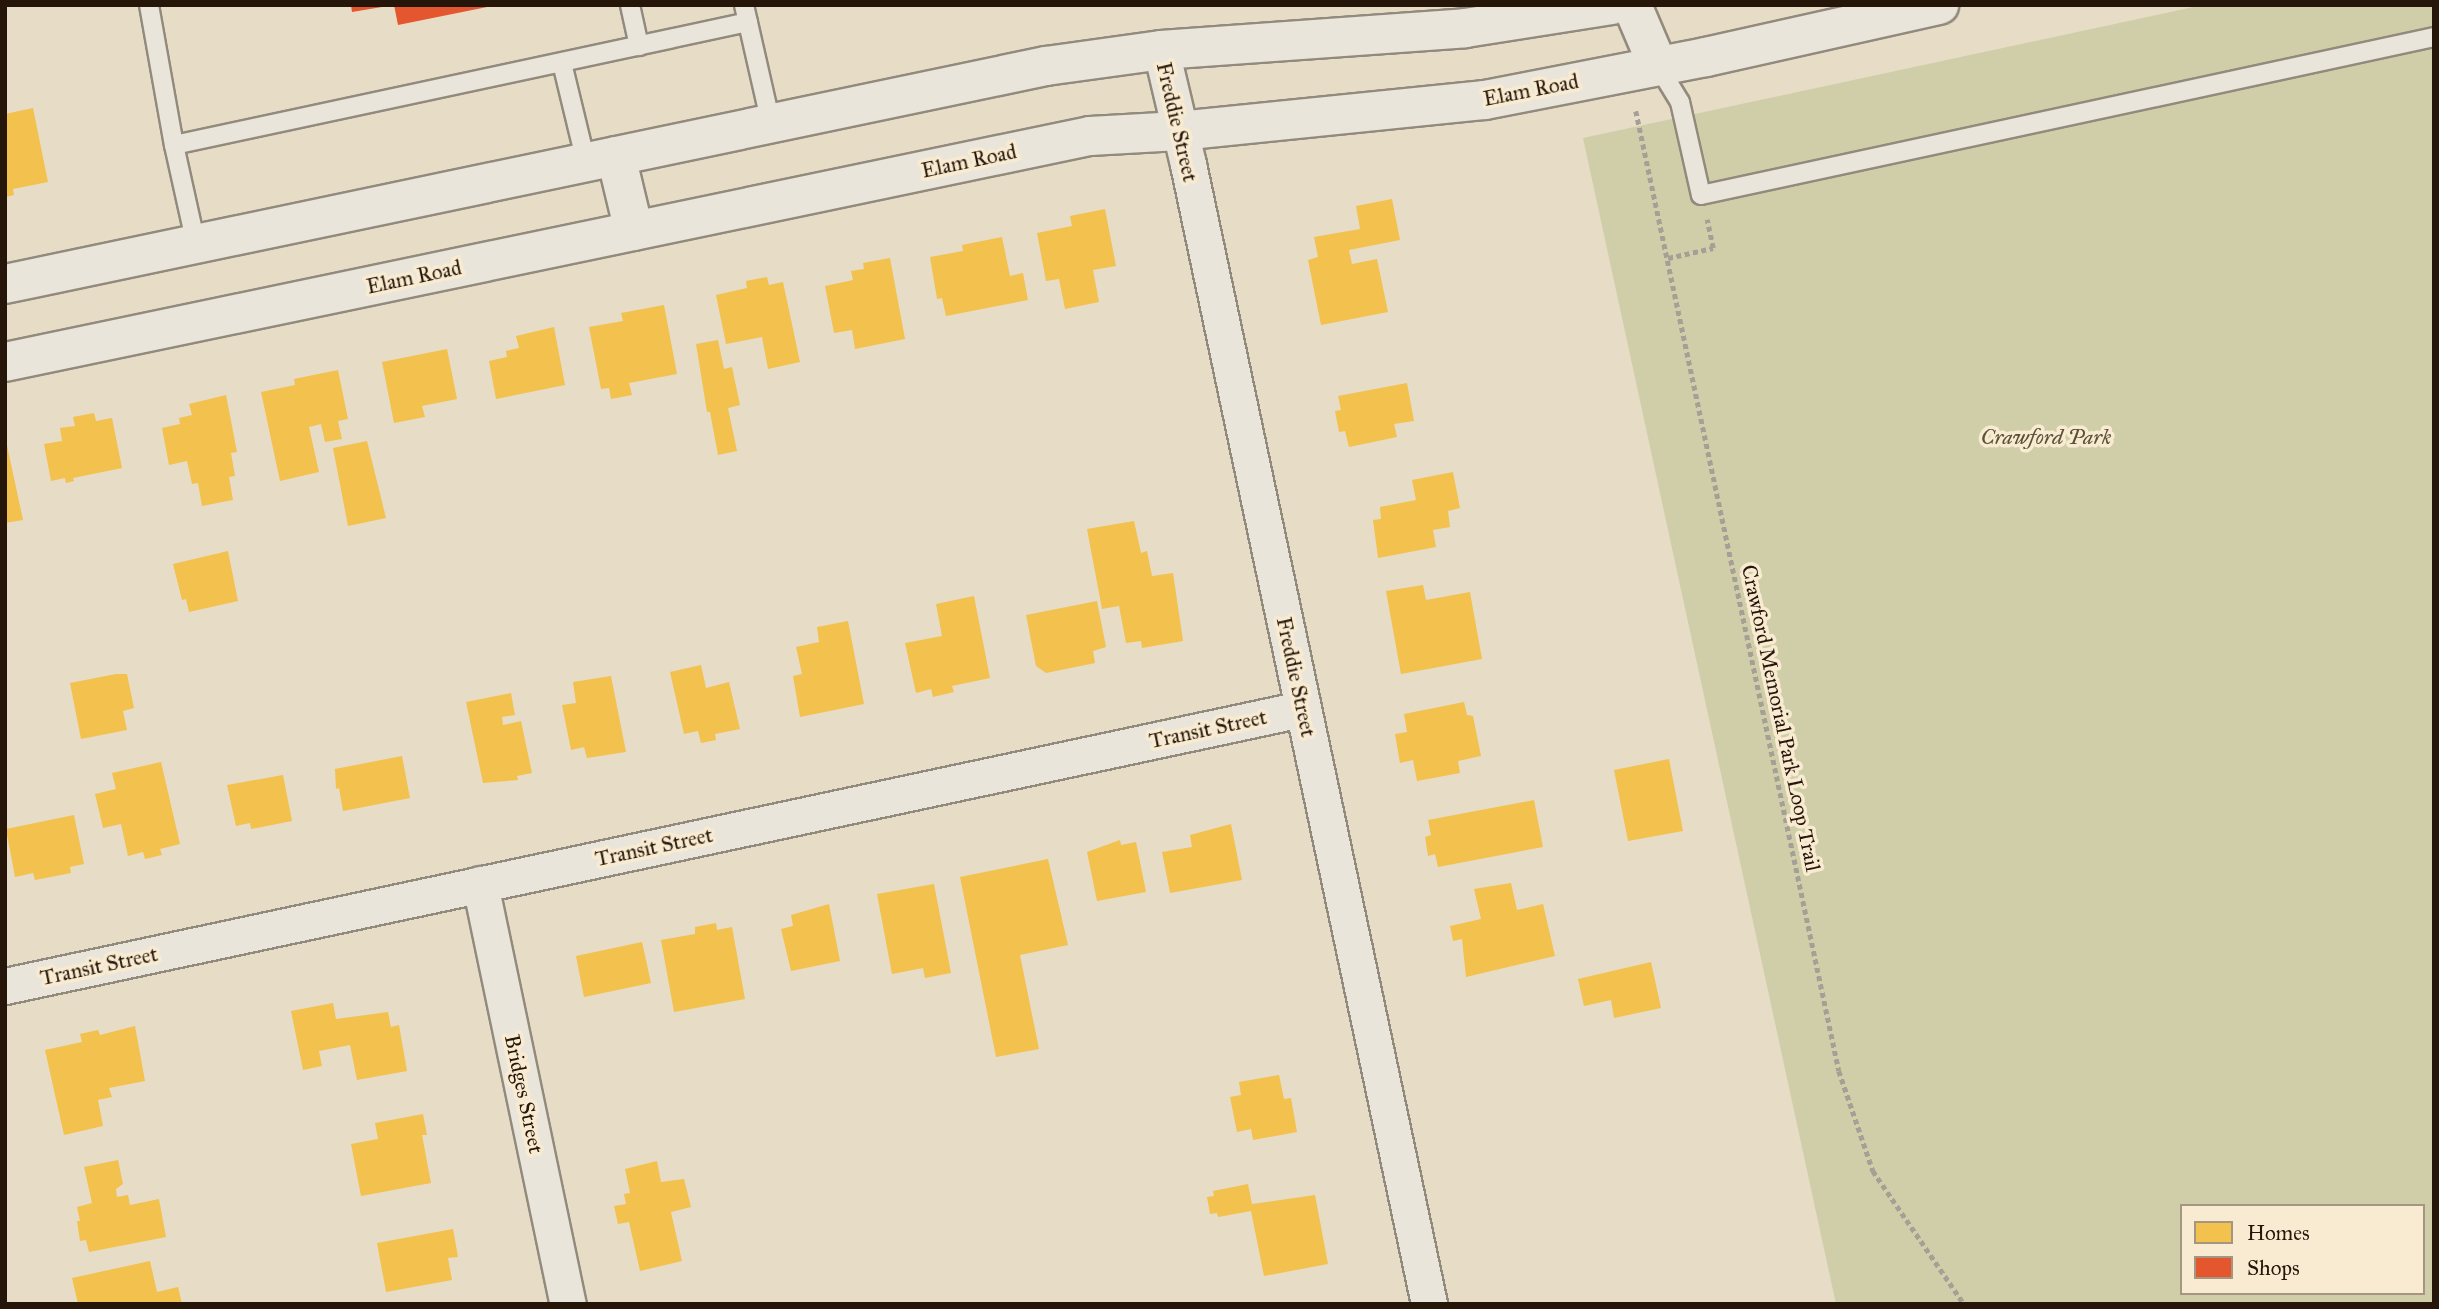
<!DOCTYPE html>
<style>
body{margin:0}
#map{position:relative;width:2439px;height:1309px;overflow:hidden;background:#e7dcc6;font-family:"IM FELL Great Primer",serif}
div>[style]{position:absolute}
.green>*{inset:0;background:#cfcea8}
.homes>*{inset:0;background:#f2c14e}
.shops>*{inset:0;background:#e4572e}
.path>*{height:4.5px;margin-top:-2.25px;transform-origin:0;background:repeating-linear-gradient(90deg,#a59f95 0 5px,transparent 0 8.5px)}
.roads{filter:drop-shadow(2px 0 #928a7d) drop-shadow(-2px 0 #928a7d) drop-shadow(0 2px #928a7d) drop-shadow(0 -2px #928a7d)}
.service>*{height:18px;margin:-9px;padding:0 9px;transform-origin:9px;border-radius:9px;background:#eae5da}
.minor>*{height:35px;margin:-17.5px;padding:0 17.5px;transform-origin:17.5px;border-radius:17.5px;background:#eae5da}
.tertiary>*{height:38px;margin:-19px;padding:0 19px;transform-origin:19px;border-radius:19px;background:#eae5da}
.secondary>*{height:38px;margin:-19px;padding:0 19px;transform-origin:19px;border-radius:19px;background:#eae5da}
span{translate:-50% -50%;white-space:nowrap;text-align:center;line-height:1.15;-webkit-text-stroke:7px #f8ebd1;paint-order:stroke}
.street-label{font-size:21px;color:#251609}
.park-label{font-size:21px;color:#5a5238;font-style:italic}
.frame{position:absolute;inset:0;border:7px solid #251609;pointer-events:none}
.legend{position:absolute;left:2180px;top:1204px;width:245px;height:91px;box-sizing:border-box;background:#f8ebd1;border:2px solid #a49681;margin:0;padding:9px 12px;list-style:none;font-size:21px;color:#251609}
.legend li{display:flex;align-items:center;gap:14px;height:35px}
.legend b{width:35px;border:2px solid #a49681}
</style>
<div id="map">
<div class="green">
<i style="clip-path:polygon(evenodd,2203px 5px,2434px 5px,2434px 1304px,1836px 1304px,1583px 138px,2203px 5px,2182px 1206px,2423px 1206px,2423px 1293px,2182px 1293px,2182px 1206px)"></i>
</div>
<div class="homes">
<i style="clip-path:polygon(33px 108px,48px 182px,13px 189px,14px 195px,5px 197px,5px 114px)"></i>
<i style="clip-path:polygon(1392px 199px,1400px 240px,1349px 250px,1352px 264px,1377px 259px,1388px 312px,1321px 325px,1308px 260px,1318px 257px,1314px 237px,1360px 229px,1356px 206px)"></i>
<i style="clip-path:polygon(1105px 209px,1116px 266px,1093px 270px,1099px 302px,1065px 309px,1059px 279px,1046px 281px,1037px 233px,1072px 226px,1070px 216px)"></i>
<i style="clip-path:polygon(1002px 237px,1010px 276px,1023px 273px,1028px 300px,946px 316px,942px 298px,937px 299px,930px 257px,963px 251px,962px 245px)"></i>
<i style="clip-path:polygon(890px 258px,905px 339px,855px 349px,852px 330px,834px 333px,825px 286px,853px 280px,851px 271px,864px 269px,863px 263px)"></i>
<i style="clip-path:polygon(767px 277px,769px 285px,783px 282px,800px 362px,768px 369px,762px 337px,726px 344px,716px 295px,747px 288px,746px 281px)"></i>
<i style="clip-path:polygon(664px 305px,677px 374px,629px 383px,632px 395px,611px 399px,609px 388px,601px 389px,589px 327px,623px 321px,621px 313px)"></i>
<i style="clip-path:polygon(554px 327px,565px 385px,496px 399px,489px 361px,507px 357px,506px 351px,519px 348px,516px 336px)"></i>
<i style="clip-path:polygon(718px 340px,724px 369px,732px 367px,740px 405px,728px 408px,737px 451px,718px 455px,710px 412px,707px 412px,696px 344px)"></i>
<i style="clip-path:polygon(447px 349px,457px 399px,422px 406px,425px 417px,394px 423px,382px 362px)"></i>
<i style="clip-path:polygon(338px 370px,348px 419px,338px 421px,342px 439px,325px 442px,321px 424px,309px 427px,319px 472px,280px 481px,261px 392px,295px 385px,294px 379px)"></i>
<i style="clip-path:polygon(1407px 383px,1414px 421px,1394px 424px,1397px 437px,1349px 447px,1345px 431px,1339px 432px,1335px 411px,1341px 410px,1338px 396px)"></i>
<i style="clip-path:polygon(226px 395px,237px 452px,231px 453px,235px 476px,229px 477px,233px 500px,202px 506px,198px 483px,192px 484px,187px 461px,169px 465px,162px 428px,180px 424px,179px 418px,192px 415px,189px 404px)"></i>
<i style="clip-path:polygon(94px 413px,96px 421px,112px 418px,122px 468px,73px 478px,74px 481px,66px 483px,65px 478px,51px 481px,44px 444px,62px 441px,60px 428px,75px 426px,73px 417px)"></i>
<i style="clip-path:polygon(5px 436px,23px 520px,5px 523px)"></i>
<i style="clip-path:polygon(367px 441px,386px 518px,348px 526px,333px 448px)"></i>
<i style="clip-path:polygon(1453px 472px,1460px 508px,1448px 511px,1450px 527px,1433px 530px,1436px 547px,1378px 558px,1373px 520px,1381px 519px,1380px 507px,1416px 500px,1412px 480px)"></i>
<i style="clip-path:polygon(1134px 521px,1141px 553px,1147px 551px,1152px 576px,1173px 573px,1183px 641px,1142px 648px,1141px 641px,1126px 643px,1119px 606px,1102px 609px,1087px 529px)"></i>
<i style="clip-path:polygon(228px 551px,238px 601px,189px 612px,186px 599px,182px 600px,173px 564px)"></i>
<i style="clip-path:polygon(1423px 585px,1426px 600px,1470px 592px,1482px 659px,1401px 674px,1386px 591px)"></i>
<i style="clip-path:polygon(974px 596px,990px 678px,952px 686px,954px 692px,933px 697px,931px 689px,916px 693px,905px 643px,942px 636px,936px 604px)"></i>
<i style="clip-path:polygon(1097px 601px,1106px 647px,1093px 651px,1095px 663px,1046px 673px,1036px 666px,1026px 615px)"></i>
<i style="clip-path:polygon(848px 621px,864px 704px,800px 717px,793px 676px,802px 674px,796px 647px,819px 642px,817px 627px)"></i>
<i style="clip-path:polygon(701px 665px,706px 688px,729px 682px,740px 729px,715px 734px,716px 740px,701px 743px,698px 731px,684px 734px,670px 672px)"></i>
<i style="clip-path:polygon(116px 674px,127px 674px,134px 708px,123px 711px,127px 730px,81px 739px,70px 683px)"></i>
<i style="clip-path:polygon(611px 676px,626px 752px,587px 758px,584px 747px,571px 750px,562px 705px,576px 703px,573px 682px)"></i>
<i style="clip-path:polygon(511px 693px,515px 715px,502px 717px,503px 725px,521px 721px,532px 773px,517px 776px,518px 780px,483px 783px,466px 702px)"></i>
<i style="clip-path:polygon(1464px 702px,1467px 715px,1473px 716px,1481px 756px,1458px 761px,1460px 773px,1417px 781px,1413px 760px,1400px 763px,1395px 734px,1407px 732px,1404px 714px)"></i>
<i style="clip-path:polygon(402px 756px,410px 798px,343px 811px,339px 788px,336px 789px,335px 769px)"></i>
<i style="clip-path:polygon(1669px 759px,1683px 831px,1628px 841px,1614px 770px)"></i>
<i style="clip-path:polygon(161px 762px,180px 844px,160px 849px,162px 855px,145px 859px,143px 852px,128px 856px,121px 824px,103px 828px,95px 794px,116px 789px,112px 773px)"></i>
<i style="clip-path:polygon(283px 775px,292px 821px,251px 829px,250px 823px,236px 826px,227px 785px)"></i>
<i style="clip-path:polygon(1534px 800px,1543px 847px,1438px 867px,1435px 854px,1428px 856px,1425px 837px,1431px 835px,1428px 820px)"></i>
<i style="clip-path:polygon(74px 815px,84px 864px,70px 867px,71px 873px,35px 880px,33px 873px,15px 877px,6px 829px)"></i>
<i style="clip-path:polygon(1231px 824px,1242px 880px,1170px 893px,1162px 852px,1192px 847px,1190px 835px)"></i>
<i style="clip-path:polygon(1120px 840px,1121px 845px,1136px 842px,1146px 892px,1097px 901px,1087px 852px)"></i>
<i style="clip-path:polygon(1048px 859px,1068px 945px,1020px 955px,1039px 1049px,996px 1057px,960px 877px)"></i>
<i style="clip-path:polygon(1511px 883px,1517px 910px,1543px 904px,1555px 956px,1466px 977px,1462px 939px,1453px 941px,1450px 926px,1481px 919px,1474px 889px)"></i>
<i style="clip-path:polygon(934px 884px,951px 973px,925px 978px,923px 968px,892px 974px,877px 894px)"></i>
<i style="clip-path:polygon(829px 904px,840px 961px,791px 971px,781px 929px,793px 926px,791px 915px)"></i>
<i style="clip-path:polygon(716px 923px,717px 930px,732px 927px,745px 999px,674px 1012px,661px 940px,695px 934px,695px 927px)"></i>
<i style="clip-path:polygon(642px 942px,651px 983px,584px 997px,576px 956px)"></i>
<i style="clip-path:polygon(1651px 962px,1661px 1008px,1614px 1018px,1611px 1000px,1584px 1006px,1578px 979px)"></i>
<i style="clip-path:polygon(333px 1003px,336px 1019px,388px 1012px,391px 1027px,399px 1025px,407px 1071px,357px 1080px,350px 1045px,319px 1051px,322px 1066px,303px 1070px,291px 1011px)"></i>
<i style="clip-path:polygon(135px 1026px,145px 1081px,109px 1088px,112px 1097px,98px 1100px,103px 1126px,64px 1135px,45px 1050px,82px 1042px,80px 1034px,98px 1030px,100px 1035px)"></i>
<i style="clip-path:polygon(1279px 1075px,1284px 1099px,1291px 1098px,1297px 1132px,1253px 1140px,1251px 1129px,1237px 1132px,1230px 1097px,1241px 1095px,1239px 1082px)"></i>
<i style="clip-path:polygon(423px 1114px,427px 1135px,422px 1135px,431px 1183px,361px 1196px,351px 1144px,378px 1139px,375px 1123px)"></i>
<i style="clip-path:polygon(118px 1160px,123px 1184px,116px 1189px,117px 1197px,128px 1195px,130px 1205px,159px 1199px,166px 1237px,89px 1252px,86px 1240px,80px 1241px,77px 1221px,80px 1221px,77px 1207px,92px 1203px,84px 1167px)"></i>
<i style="clip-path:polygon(657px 1161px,661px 1182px,684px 1179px,691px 1207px,671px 1212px,682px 1261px,640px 1271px,629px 1222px,618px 1224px,614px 1206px,626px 1204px,624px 1194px,630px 1193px,625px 1169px)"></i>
<i style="clip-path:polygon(1248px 1184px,1252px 1204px,1315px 1195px,1328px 1264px,1264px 1276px,1251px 1211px,1218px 1217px,1217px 1213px,1210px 1214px,1207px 1197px,1214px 1196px,1213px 1191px)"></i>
<i style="clip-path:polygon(453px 1229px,458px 1257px,448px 1258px,452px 1280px,386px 1292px,377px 1243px)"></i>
<i style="clip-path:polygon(150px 1261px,157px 1292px,178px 1287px,182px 1304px,78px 1304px,72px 1278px)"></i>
</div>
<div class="shops">
<i style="clip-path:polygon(351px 5px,382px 5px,382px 7px,352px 12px)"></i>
<i style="clip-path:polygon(394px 5px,492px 5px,492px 6px,398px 25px)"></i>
</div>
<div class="path">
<i style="left:1636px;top:111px;width:981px;rotate:78.06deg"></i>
<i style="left:1839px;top:1071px;width:106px;rotate:71.2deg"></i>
<i style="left:1873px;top:1171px;width:161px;rotate:55.6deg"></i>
<i style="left:1668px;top:258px;width:46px;rotate:-12.5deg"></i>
<i style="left:1713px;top:248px;width:29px;rotate:-102deg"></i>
</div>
<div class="roads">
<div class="service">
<i style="left:149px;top:5px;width:142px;rotate:79.9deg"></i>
<i style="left:174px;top:145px;width:101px;rotate:77.5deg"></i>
<i style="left:630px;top:5px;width:42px;rotate:77.6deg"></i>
<i style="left:744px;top:5px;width:122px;rotate:77.2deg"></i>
<i style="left:562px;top:63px;width:102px;rotate:76.4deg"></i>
<i style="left:1658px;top:66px;width:42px;rotate:58.6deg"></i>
<i style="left:1680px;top:102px;width:95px;rotate:77.3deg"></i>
<i style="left:1701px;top:195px;width:750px;rotate:-12.16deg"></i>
<i style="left:174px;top:145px;width:587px;rotate:-12.09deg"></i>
</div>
<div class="minor">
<i style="left:1161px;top:50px;width:117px;rotate:76.7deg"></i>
<i style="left:1188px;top:164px;width:1165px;rotate:78.06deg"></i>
<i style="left:480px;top:884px;width:429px;rotate:78.2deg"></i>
<i style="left:5px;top:986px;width:1326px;rotate:-12.06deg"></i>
</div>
<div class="tertiary">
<i style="left:1632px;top:5px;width:66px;rotate:66.9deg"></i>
</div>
<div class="secondary">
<i style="left:616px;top:156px;width:77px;rotate:76.5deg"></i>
<i style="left:5px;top:284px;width:1064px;rotate:-11.83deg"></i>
<i style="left:1046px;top:66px;width:116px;rotate:-7.9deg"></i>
<i style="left:1161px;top:50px;width:305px;rotate:-4.1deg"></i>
<i style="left:1465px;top:28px;width:149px;rotate:-8.9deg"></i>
<i style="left:5px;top:362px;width:1108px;rotate:-11.77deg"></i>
<i style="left:1090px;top:136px;width:89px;rotate:-3.2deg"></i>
<i style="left:1179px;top:131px;width:308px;rotate:-5.8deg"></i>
<i style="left:1485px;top:100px;width:225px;rotate:-11deg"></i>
<i style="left:1706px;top:57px;width:239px;rotate:-12.6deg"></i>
</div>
</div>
<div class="street-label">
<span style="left:1531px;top:90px;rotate:-11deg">Elam Road</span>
<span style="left:1177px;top:122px;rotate:77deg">Freddie Street</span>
<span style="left:969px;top:161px;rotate:-12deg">Elam Road</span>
<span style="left:414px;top:277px;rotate:-12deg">Elam Road</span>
<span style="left:1296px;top:677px;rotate:78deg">Freddie Street</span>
<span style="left:1781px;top:718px;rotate:78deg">Crawford Memorial Park Loop Trail</span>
<span style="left:1208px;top:729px;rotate:-12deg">Transit Street</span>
<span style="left:654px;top:847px;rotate:-12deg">Transit Street</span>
<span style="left:99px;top:966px;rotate:-12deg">Transit Street</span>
<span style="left:524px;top:1094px;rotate:78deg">Bridges Street</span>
</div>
<div class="park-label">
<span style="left:2046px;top:437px">Crawford Park</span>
</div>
<div class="frame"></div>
<ul class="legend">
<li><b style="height:19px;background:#f2c14e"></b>Homes</li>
<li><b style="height:19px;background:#e4572e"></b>Shops</li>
</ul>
</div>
